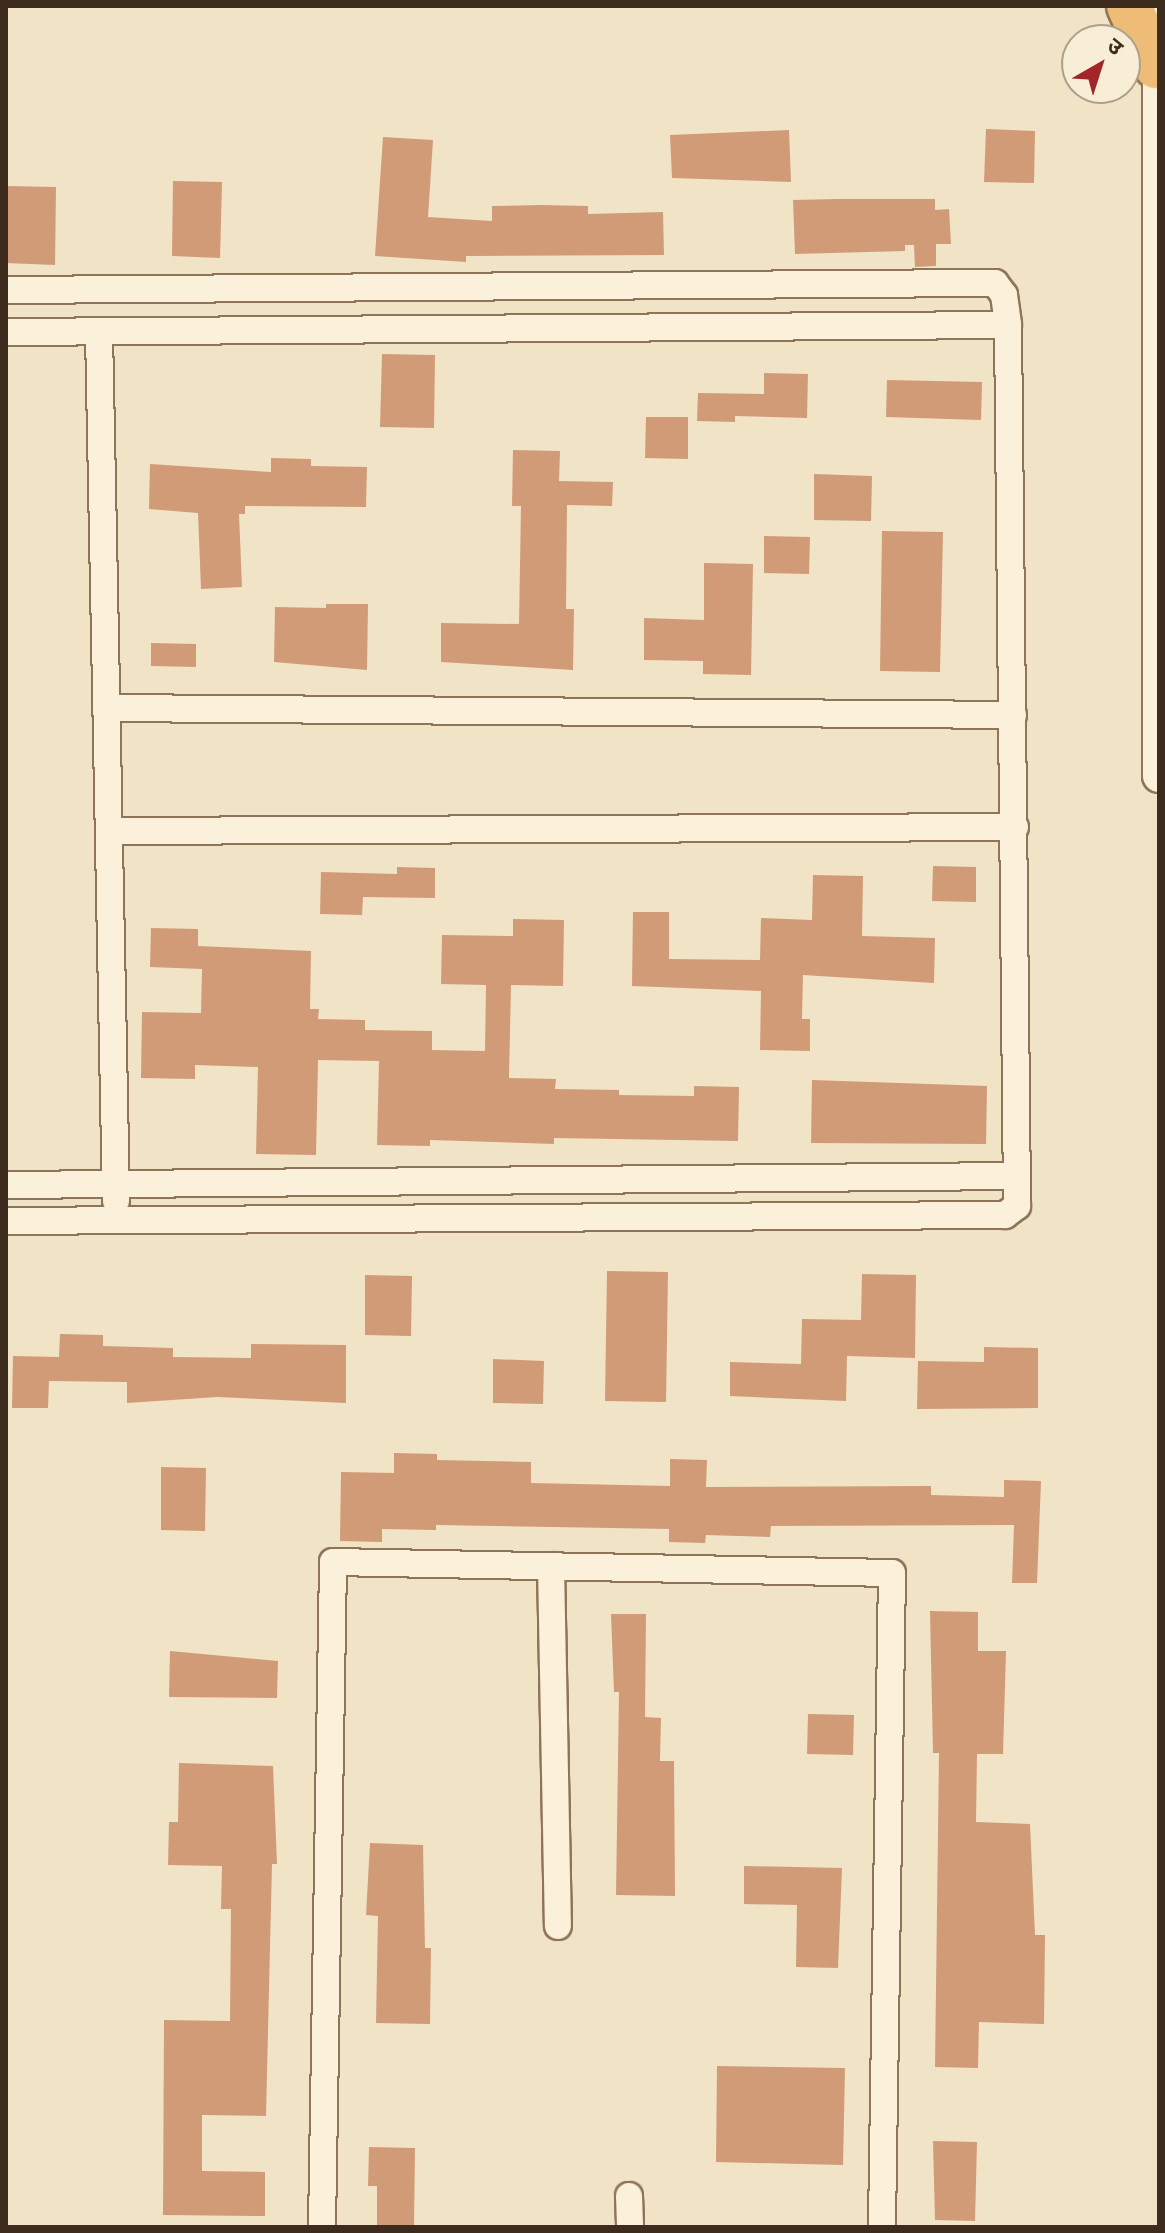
<!DOCTYPE html>
<meta charset="utf-8">
<style>
body{margin:0}
#map{position:relative;width:1165px;height:2233px;overflow:hidden;background:#f1e3c5;font-family:"Times New Roman","Noto Sans Devanagari",serif}
div>[style]{position:absolute}
.building>*{inset:0;background:#d29b78}
.roads{filter:drop-shadow(2px 0 #8e7459) drop-shadow(-2px 0 #8e7459) drop-shadow(0 2px #8e7459) drop-shadow(0 -2px #8e7459)}
.minor>*{height:26px;margin:-13px;padding:0 13px;transform-origin:13px;border-radius:13px;background:#fbf0d9}
.tertiary>*{height:32px;margin:-16px;padding:0 16px;transform-origin:16px;border-radius:16px;background:#fbf0d9}
.trunk>*{height:44px;margin:-22px;padding:0 22px;transform-origin:22px;border-radius:22px;background:#eebc76}
span{translate:-50% -50%;white-space:nowrap;text-align:center;line-height:1.15;-webkit-text-stroke:6px #f8edd5;paint-order:stroke}
.frame{position:absolute;inset:0;border:8px solid #3d2c1e;pointer-events:none}
.north{position:absolute;left:1061px;top:24px;width:80px;height:80px;box-sizing:border-box;background:#f8edd5;border:2px solid #ada08c;border-radius:50%;rotate:39deg;font-size:22px;font-weight:700;line-height:32px;text-align:center;color:#3d2c1e}
.north::after{content:'';display:block;margin:auto;width:28px;height:36px;background:#a22529;clip-path:polygon(50% 0,100% 100%,50% 72%,0 100%)}
</style>
<div id="map">
<div class="building">
<i style="clip-path:polygon(986px 129px,1035px 131px,1034px 183px,984px 182px)"></i>
<i style="clip-path:polygon(789px 130px,791px 182px,672px 178px,670px 135px)"></i>
<i style="clip-path:polygon(383px 137px,433px 140px,428px 217px,492px 221px,492px 206px,541px 205px,588px 206px,588px 214px,663px 212px,664px 255px,466px 256px,466px 262px,375px 256px)"></i>
<i style="clip-path:polygon(173px 181px,222px 182px,220px 258px,172px 256px)"></i>
<i style="clip-path:polygon(6px 186px,56px 187px,55px 265px,6px 263px)"></i>
<i style="clip-path:polygon(837px 199px,935px 199px,935px 210px,949px 209px,951px 244px,936px 244px,936px 266px,915px 267px,914px 245px,905px 245px,905px 251px,795px 254px,793px 200px)"></i>
<i style="clip-path:polygon(382px 354px,435px 355px,434px 428px,380px 427px)"></i>
<i style="clip-path:polygon(764px 373px,808px 374px,807px 418px,735px 416px,735px 422px,697px 421px,698px 393px,764px 394px)"></i>
<i style="clip-path:polygon(887px 380px,982px 382px,981px 420px,886px 417px)"></i>
<i style="clip-path:polygon(646px 417px,688px 417px,688px 459px,645px 458px)"></i>
<i style="clip-path:polygon(513px 450px,560px 451px,559px 481px,613px 482px,612px 506px,567px 505px,566px 609px,574px 609px,573px 670px,441px 662px,441px 623px,519px 624px,521px 506px,512px 506px)"></i>
<i style="clip-path:polygon(271px 458px,311px 459px,311px 466px,367px 467px,366px 507px,245px 506px,245px 514px,239px 514px,242px 587px,201px 589px,198px 513px,149px 509px,150px 464px,271px 472px)"></i>
<i style="clip-path:polygon(814px 474px,872px 476px,871px 521px,814px 520px)"></i>
<i style="clip-path:polygon(882px 531px,943px 532px,940px 672px,880px 671px)"></i>
<i style="clip-path:polygon(764px 536px,810px 537px,809px 574px,764px 573px)"></i>
<i style="clip-path:polygon(704px 563px,753px 564px,751px 675px,703px 674px,703px 661px,644px 660px,644px 618px,704px 620px)"></i>
<i style="clip-path:polygon(326px 604px,368px 604px,367px 670px,274px 662px,275px 607px,326px 608px)"></i>
<i style="clip-path:polygon(151px 643px,196px 644px,196px 667px,151px 666px)"></i>
<i style="clip-path:polygon(933px 866px,976px 867px,976px 902px,932px 901px)"></i>
<i style="clip-path:polygon(397px 867px,435px 868px,435px 898px,363px 897px,362px 915px,320px 914px,321px 872px,397px 874px)"></i>
<i style="clip-path:polygon(813px 875px,863px 876px,862px 936px,935px 938px,934px 983px,803px 975px,802px 1019px,810px 1019px,810px 1051px,760px 1050px,761px 991px,632px 986px,633px 912px,669px 912px,669px 959px,760px 960px,761px 918px,812px 920px)"></i>
<i style="clip-path:polygon(513px 919px,564px 920px,563px 986px,511px 985px,509px 1078px,556px 1079px,555px 1089px,619px 1090px,619px 1095px,694px 1096px,694px 1086px,739px 1087px,738px 1141px,554px 1138px,554px 1144px,430px 1140px,430px 1146px,377px 1145px,379px 1061px,318px 1060px,316px 1155px,256px 1154px,258px 1067px,195px 1065px,195px 1079px,141px 1078px,142px 1012px,201px 1013px,202px 969px,150px 967px,151px 928px,198px 929px,198px 946px,311px 951px,310px 1009px,319px 1009px,318px 1019px,365px 1020px,365px 1030px,432px 1031px,432px 1050px,485px 1051px,486px 985px,441px 984px,442px 935px,513px 936px)"></i>
<i style="clip-path:polygon(812px 1080px,987px 1086px,986px 1144px,811px 1143px)"></i>
<i style="clip-path:polygon(607px 1271px,668px 1272px,666px 1402px,605px 1401px)"></i>
<i style="clip-path:polygon(862px 1274px,916px 1275px,915px 1358px,847px 1356px,846px 1401px,730px 1396px,730px 1362px,801px 1364px,802px 1319px,861px 1320px)"></i>
<i style="clip-path:polygon(365px 1275px,412px 1276px,411px 1336px,365px 1335px)"></i>
<i style="clip-path:polygon(60px 1334px,103px 1335px,103px 1346px,173px 1348px,173px 1357px,251px 1358px,251px 1344px,346px 1345px,346px 1403px,217px 1397px,127px 1403px,127px 1382px,49px 1381px,48px 1408px,12px 1408px,13px 1356px,59px 1357px)"></i>
<i style="clip-path:polygon(984px 1347px,1038px 1348px,1038px 1408px,917px 1409px,918px 1361px,984px 1362px)"></i>
<i style="clip-path:polygon(493px 1359px,544px 1361px,543px 1404px,493px 1403px)"></i>
<i style="clip-path:polygon(394px 1453px,437px 1454px,437px 1460px,531px 1462px,531px 1483px,670px 1486px,670px 1459px,707px 1460px,706px 1487px,931px 1486px,931px 1495px,1004px 1497px,1004px 1480px,1041px 1481px,1037px 1583px,1012px 1583px,1014px 1525px,771px 1526px,770px 1537px,706px 1535px,705px 1543px,669px 1542px,669px 1529px,436px 1525px,436px 1530px,382px 1529px,382px 1542px,340px 1541px,341px 1472px,394px 1473px)"></i>
<i style="clip-path:polygon(161px 1467px,206px 1468px,205px 1531px,161px 1530px)"></i>
<i style="clip-path:polygon(930px 1611px,978px 1612px,978px 1651px,1006px 1651px,1003px 1754px,977px 1754px,976px 1822px,1030px 1824px,1035px 1935px,1045px 1935px,1044px 2024px,979px 2022px,978px 2068px,935px 2067px,939px 1753px,933px 1753px)"></i>
<i style="clip-path:polygon(611px 1614px,646px 1614px,645px 1717px,661px 1718px,660px 1761px,674px 1761px,675px 1896px,616px 1895px,619px 1692px,614px 1692px)"></i>
<i style="clip-path:polygon(170px 1651px,278px 1661px,277px 1698px,169px 1697px)"></i>
<i style="clip-path:polygon(808px 1714px,854px 1715px,853px 1755px,807px 1754px)"></i>
<i style="clip-path:polygon(179px 1763px,273px 1766px,277px 1864px,272px 1864px,266px 2116px,202px 2115px,202px 2171px,265px 2172px,265px 2216px,163px 2215px,164px 2020px,230px 2021px,231px 1909px,221px 1909px,222px 1866px,168px 1865px,169px 1822px,178px 1822px)"></i>
<i style="clip-path:polygon(370px 1843px,423px 1845px,425px 1948px,431px 1948px,430px 2024px,376px 2023px,378px 1916px,366px 1915px)"></i>
<i style="clip-path:polygon(744px 1866px,842px 1868px,838px 1968px,796px 1967px,797px 1905px,744px 1904px)"></i>
<i style="clip-path:polygon(717px 2066px,845px 2068px,843px 2165px,716px 2162px)"></i>
<i style="clip-path:polygon(933px 2141px,977px 2142px,975px 2221px,935px 2220px)"></i>
<i style="clip-path:polygon(369px 2147px,415px 2148px,414px 2227px,377px 2227px,377px 2186px,368px 2186px)"></i>
</div>
<div class="roads">
<div class="minor">
<i style="left:6px;top:290px;width:989px;rotate:-0.41deg"></i>
<i style="left:995px;top:283px;width:15px;rotate:53deg"></i>
<i style="left:1004px;top:295px;width:30px;rotate:82deg"></i>
<i style="left:1008px;top:325px;width:881px;rotate:89.41deg"></i>
<i style="left:1017px;top:1206px;width:15px;rotate:143deg"></i>
<i style="left:1005px;top:1215px;width:999px;rotate:179.66deg"></i>
<i style="left:99px;top:331px;width:870px;rotate:88.88deg"></i>
<i style="left:6px;top:332px;width:1002px;rotate:-0.4deg"></i>
<i style="left:106px;top:708px;width:907px;rotate:0.44deg"></i>
<i style="left:109px;top:831px;width:906px;rotate:-0.25deg"></i>
<i style="left:6px;top:1185px;width:1010px;rotate:-0.51deg"></i>
<i style="left:551px;top:1566px;width:360px;rotate:88.9deg"></i>
<i style="left:629px;top:2196px;width:31px;rotate:88deg"></i>
<i style="left:322px;top:2227px;width:665px;rotate:-89.05deg"></i>
<i style="left:333px;top:1562px;width:559px;rotate:1.13deg"></i>
<i style="left:892px;top:1573px;width:654px;rotate:90.88deg"></i>
</div>
<div class="tertiary">
<i style="left:1159px;top:14px;width:762px;rotate:90deg"></i>
</div>
<div class="trunk">
<i style="left:1129px;top:6px;width:66px;rotate:65.8deg"></i>
</div>
</div>
<div class="frame"></div>
<div class="north">उ</div>
</div>
